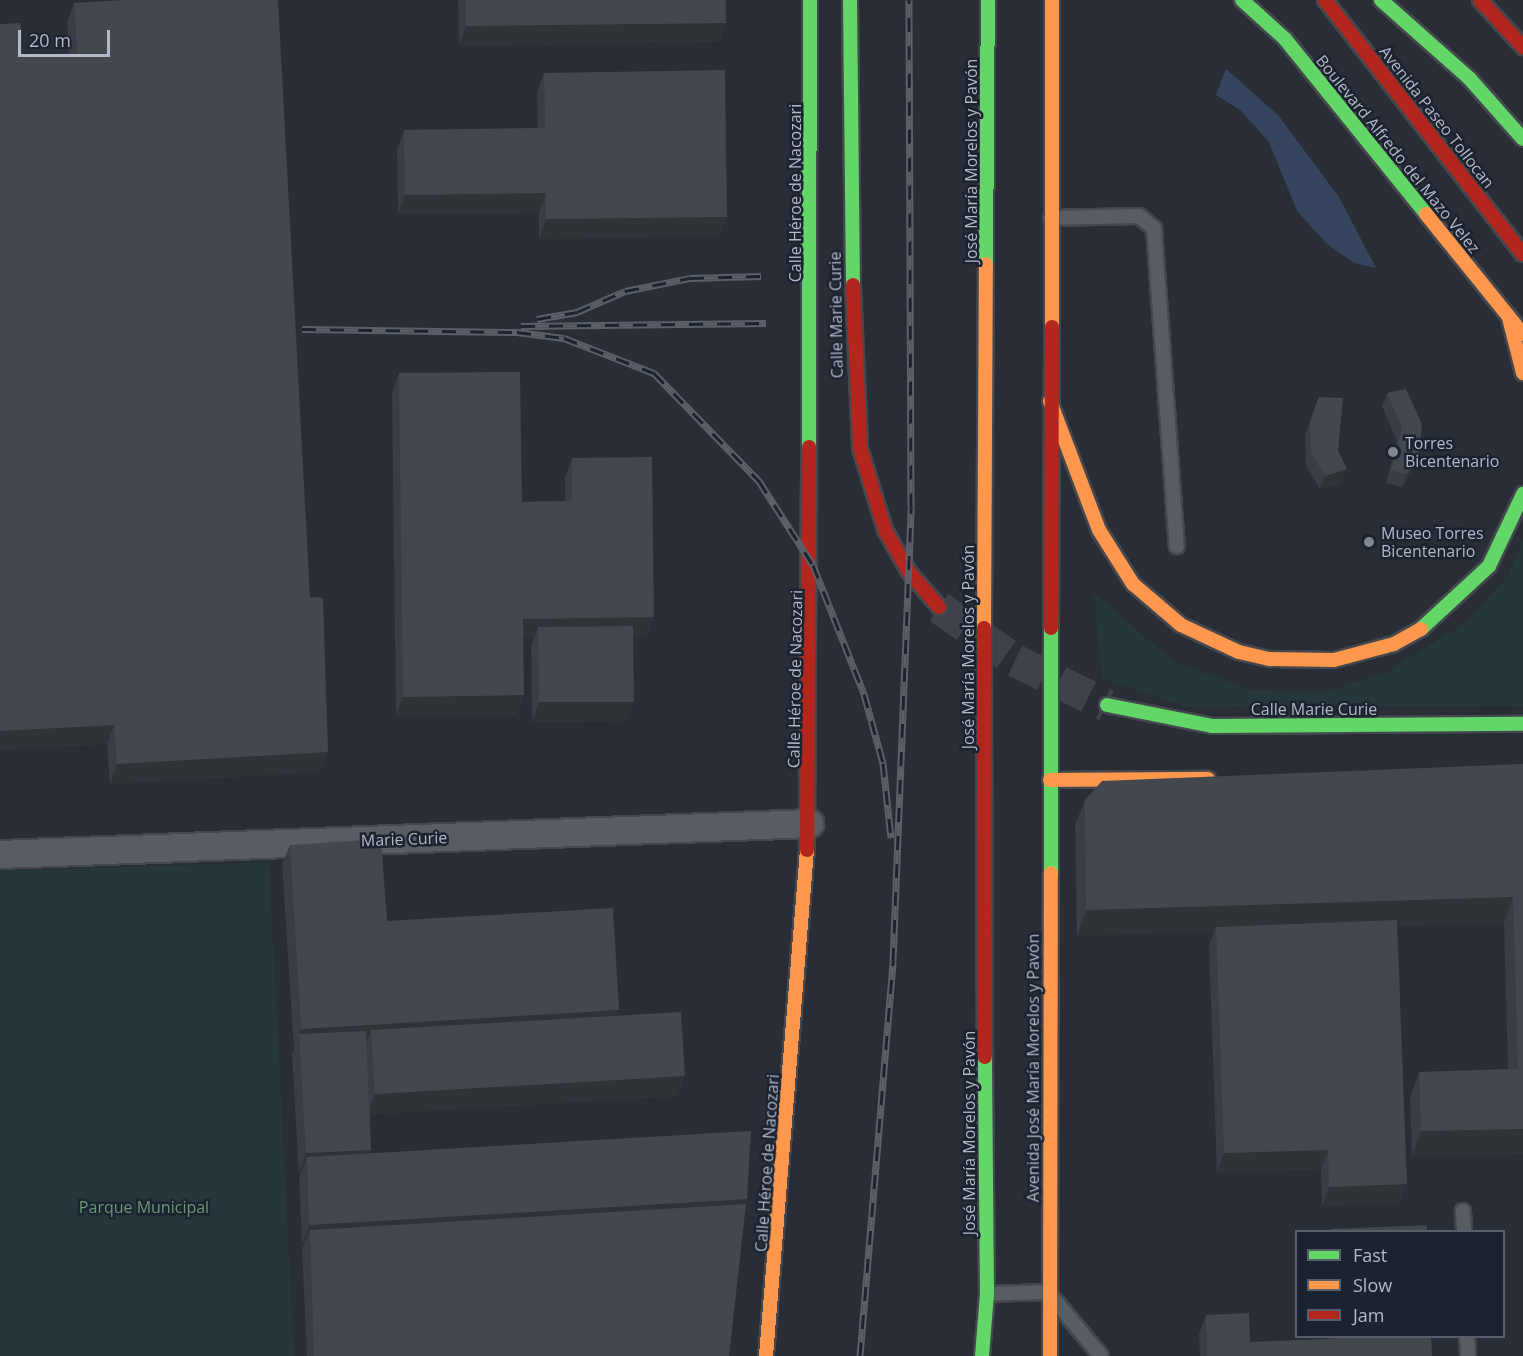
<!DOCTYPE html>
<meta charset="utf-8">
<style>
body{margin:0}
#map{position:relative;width:1523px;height:1356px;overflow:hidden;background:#292d35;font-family:"Open Sans",sans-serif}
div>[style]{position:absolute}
.green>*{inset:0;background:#25373b}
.water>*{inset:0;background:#35455e}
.secondary-tunnel>*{height:33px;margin-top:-16.5px;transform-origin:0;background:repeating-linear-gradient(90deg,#3d424b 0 33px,transparent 0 49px)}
.roads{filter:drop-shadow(2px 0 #44484e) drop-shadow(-2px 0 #44484e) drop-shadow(0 2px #44484e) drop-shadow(0 -2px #44484e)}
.lane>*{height:14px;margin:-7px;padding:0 7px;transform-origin:7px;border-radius:7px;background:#585c63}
.street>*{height:27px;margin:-13.5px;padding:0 13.5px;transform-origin:13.5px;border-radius:13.5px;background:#585c63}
.fast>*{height:14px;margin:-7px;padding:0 7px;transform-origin:7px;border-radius:7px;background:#63d668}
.slow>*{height:14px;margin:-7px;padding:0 7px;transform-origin:7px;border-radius:7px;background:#ff974d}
.jam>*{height:14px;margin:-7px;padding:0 7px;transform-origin:7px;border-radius:7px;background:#b3261e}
.rail>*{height:7px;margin-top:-3.5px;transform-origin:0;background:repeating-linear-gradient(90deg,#1c2330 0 14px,#5b5f67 0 28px);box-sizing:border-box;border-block:2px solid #5b5f67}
.wall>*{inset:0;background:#3a3d43}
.shaded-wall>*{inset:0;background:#2f3237}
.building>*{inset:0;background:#43474e}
.dots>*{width:16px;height:16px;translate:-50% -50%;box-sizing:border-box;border:3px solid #1c2330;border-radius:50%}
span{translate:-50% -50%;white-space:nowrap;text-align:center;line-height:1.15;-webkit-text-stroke:5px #1c2330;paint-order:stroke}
.street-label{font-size:16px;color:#b1b9c7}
.poi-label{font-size:16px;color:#b1b9c7}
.left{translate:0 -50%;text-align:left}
.park-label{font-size:16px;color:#699874}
.legend{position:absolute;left:1295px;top:1230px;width:210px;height:108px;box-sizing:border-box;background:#1c2330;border:2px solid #585f6c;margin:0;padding:8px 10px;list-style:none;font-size:18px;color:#b1b9c7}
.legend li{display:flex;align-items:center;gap:12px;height:30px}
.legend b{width:30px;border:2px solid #585f6c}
.scale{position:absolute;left:18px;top:30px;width:92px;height:27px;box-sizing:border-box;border:3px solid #b1b9c7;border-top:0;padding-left:8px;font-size:18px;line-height:21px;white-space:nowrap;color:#b1b9c7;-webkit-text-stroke:4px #1c2330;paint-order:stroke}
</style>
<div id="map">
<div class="green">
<i style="clip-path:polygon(1523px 541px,1523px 706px,1187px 707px,1102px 678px,1094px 593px,1174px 662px,1251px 690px,1324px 692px,1385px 673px,1467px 622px,1509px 574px)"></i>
<i style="clip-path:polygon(269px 862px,294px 1356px,0 1356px,0 871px)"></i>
</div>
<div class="water">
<i style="clip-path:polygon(1226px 69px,1278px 115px,1339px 197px,1376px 268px,1354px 263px,1327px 244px,1297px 211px,1269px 142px,1240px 110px,1216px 95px)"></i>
</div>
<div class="secondary-tunnel">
<i style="left:939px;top:607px;width:93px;rotate:34.9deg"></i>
<i style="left:1015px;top:660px;width:102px;rotate:26.1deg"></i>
</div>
<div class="roads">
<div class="lane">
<i style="left:1051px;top:218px;width:88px;rotate:-1.3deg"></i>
<i style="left:1139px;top:216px;width:19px;rotate:39deg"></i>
<i style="left:1154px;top:228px;width:319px;rotate:85.9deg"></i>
<i style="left:1463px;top:1211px;width:21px;rotate:87deg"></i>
<i style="left:987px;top:1294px;width:61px;rotate:-1.9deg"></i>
<i style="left:1048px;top:1292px;width:83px;rotate:50.4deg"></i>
<i style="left:1467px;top:1336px;width:20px;rotate:87deg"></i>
</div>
<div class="street">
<i style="left:0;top:854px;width:810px;rotate:-2.19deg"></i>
</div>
<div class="fast">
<i style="left:850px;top:0;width:285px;rotate:89.4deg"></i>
<i style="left:1242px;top:0;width:58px;rotate:42.2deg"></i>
<i style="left:1285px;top:39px;width:225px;rotate:51.1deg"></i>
<i style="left:1381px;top:0;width:118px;rotate:41.6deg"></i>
<i style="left:1469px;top:78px;width:81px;rotate:48.5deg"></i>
<i style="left:986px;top:264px;width:264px;rotate:-89.6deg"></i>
<i style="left:809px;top:447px;width:447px;rotate:-89.9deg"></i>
<i style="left:1421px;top:629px;width:93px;rotate:-42.8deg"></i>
<i style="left:1489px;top:566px;width:80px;rotate:-64.7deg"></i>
<i style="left:1107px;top:705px;width:107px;rotate:11.3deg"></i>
<i style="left:1212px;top:726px;width:311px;rotate:-0.4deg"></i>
<i style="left:1051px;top:873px;width:245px;rotate:-90deg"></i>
<i style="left:982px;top:1356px;width:62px;rotate:-85.4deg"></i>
<i style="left:987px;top:1294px;width:237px;rotate:-90.5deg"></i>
</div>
<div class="slow">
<i style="left:1426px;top:214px;width:154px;rotate:51.1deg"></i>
<i style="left:1509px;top:318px;width:57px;rotate:75.7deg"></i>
<i style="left:1052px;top:327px;width:327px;rotate:-90deg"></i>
<i style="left:1050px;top:401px;width:138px;rotate:69.2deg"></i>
<i style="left:1099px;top:530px;width:64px;rotate:57.8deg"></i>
<i style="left:1133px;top:584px;width:63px;rotate:40.5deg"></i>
<i style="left:1181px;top:625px;width:64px;rotate:25deg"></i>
<i style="left:1239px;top:652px;width:32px;rotate:13deg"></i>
<i style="left:1270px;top:659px;width:64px;rotate:0.9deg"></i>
<i style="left:1334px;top:660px;width:62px;rotate:-14.9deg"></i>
<i style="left:1394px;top:644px;width:31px;rotate:-29deg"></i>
<i style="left:984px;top:628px;width:364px;rotate:-89.7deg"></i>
<i style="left:1050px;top:780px;width:158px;rotate:-0.4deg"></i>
<i style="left:766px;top:1356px;width:508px;rotate:-85.37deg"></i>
<i style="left:1050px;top:1356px;width:483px;rotate:-89.9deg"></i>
</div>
<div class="jam">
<i style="left:1325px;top:0;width:322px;rotate:52.1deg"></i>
<i style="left:1480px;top:0;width:64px;rotate:47.5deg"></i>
<i style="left:853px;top:285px;width:163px;rotate:87.5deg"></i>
<i style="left:860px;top:448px;width:86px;rotate:73deg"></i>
<i style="left:885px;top:530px;width:48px;rotate:60.3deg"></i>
<i style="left:909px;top:572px;width:46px;rotate:49.4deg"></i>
<i style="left:984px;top:628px;width:429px;rotate:89.9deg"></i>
<i style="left:1051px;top:628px;width:301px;rotate:-89.8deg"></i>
<i style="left:807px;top:850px;width:403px;rotate:-89.7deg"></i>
</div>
</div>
<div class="rail">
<i style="left:537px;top:319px;width:41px;rotate:-9.9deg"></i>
<i style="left:577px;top:312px;width:52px;rotate:-23.6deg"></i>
<i style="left:625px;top:291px;width:66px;rotate:-11.3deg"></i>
<i style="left:690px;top:278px;width:71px;rotate:-1.6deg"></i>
<i style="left:521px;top:326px;width:245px;rotate:-0.7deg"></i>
<i style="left:302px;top:329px;width:215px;rotate:0.8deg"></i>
<i style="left:517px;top:332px;width:47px;rotate:7.3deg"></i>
<i style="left:564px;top:338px;width:97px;rotate:21.3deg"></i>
<i style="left:654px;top:373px;width:151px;rotate:45.8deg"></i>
<i style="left:759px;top:481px;width:100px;rotate:57.3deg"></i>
<i style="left:813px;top:565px;width:139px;rotate:68.4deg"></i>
<i style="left:864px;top:694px;width:72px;rotate:74.6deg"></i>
<i style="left:883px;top:763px;width:75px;rotate:83.9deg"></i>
<i style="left:860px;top:1356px;width:396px;rotate:-85.2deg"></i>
<i style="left:893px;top:961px;width:454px;rotate:-87.7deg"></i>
<i style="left:911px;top:507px;width:507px;rotate:-90.23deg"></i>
</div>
<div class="wall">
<i style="clip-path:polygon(458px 0,726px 0,726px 23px,719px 42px,459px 46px)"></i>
<i style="clip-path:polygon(74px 3px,310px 597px,321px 772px,110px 784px,107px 744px,0 750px,0 24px,22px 56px,69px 54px,67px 22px)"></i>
<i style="clip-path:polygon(544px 73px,720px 236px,539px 239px,539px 213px,398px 214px,397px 149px,404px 130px,538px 128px,537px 92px)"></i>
<i style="clip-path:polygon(399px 373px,522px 502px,565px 501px,565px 477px,572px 458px,654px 617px,647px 637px,633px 637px,627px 721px,532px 722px,531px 647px,534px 638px,523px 638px,517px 715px,396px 716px,392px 393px)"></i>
<i style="clip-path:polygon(1406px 389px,1414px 469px,1402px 487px,1386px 483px,1397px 441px,1382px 406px,1387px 393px)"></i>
<i style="clip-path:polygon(1319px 397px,1338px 451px,1347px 469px,1342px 483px,1320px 489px,1306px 466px,1305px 434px)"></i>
<i style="clip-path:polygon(1523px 764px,1523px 1154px,1412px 1157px,1410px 1097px,1419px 1072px,1508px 1069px,1504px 923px,1397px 926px,1400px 1203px,1322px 1206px,1321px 1169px,1217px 1173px,1209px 946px,1214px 931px,1077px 936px,1075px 825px,1085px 800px)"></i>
<i style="clip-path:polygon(290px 845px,387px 921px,617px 1016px,678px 1096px,370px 1114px,370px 1153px,747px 1199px,745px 1204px,729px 1356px,307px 1356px,302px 1249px,304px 1244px,302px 1244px,299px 1177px,301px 1173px,299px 1173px,292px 1054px,294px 1049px,282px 864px)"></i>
<i style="clip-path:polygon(1206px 1315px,1250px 1342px,1327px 1339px,1327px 1336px,1431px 1336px,1432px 1356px,1200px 1356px,1199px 1334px)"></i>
</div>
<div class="shaded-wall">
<i style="clip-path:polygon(726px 23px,719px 42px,459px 46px,466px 26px)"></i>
<i style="clip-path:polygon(546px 193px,539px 213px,398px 214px,405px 195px)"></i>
<i style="clip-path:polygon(727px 217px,720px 236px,539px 239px,546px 219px)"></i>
<i style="clip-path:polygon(1419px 456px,1414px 469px,1402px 487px,1407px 474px)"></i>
<i style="clip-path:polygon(1347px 469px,1342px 483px,1320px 489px,1325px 476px)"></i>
<i style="clip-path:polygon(654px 617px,647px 637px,538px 638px,538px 627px,534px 638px,516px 638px,523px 619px)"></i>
<i style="clip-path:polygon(524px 695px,517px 715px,396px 716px,403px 697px)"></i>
<i style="clip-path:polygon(539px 702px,634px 702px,627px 721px,532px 722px)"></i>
<i style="clip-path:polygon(114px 725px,107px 744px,0 750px,0 731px)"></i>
<i style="clip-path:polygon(328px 752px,321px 772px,110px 784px,117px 764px)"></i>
<i style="clip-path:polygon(1513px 897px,1504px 923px,1216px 931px,1216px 927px,1214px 931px,1077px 936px,1086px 910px)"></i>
<i style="clip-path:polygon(619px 1010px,612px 1030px,371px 1030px,366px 1045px,299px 1034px,293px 1049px,301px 1029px)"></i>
<i style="clip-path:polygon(685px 1076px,678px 1096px,368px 1114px,375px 1094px)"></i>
<i style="clip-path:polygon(1523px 1129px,1523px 1154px,1412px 1157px,1421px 1131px)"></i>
<i style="clip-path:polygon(371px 1150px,364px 1170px,307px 1157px,301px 1173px,299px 1173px,306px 1153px)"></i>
<i style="clip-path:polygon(1328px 1150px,1321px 1169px,1217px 1173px,1224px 1153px)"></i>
<i style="clip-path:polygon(1407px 1184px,1400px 1203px,1322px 1206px,1329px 1187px)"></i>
<i style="clip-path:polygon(747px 1199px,740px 1218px,310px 1230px,304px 1244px,302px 1244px,309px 1225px)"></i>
</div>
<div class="building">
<i style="clip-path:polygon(124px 0,278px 0,310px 597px,323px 598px,328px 752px,117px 764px,114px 725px,0 731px,0 24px,21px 23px,22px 56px,77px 53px,74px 3px)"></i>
<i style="clip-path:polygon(466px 0,726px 0,726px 23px,466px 26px)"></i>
<i style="clip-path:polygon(725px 70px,727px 217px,546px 219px,546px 193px,405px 195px,404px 130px,545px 128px,544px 73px)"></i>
<i style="clip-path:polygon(520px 372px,522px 502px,572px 501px,572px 458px,652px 457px,654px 617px,523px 619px,524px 695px,403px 697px,399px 373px)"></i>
<i style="clip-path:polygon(1406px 389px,1422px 424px,1419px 456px,1407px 474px,1391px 470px,1402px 428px,1387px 393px)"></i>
<i style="clip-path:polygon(1319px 397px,1343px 398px,1338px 451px,1347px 469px,1325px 476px,1311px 453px,1310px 421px)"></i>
<i style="clip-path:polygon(633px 626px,634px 702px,539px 702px,538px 627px)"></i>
<i style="clip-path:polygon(1523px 764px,1523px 1129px,1421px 1131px,1419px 1072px,1518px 1069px,1513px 897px,1086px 910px,1085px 800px,1102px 781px)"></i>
<i style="clip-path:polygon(381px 839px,387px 921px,613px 908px,619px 1010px,301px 1029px,290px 845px)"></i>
<i style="clip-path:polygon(1397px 920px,1407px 1184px,1329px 1187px,1328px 1150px,1224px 1153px,1216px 927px)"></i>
<i style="clip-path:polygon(681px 1012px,685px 1076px,375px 1094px,371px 1030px)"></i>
<i style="clip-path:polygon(366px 1031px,371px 1150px,306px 1153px,299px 1034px)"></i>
<i style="clip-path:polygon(751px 1131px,747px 1199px,309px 1225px,307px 1157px)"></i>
<i style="clip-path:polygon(746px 1204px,729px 1356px,314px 1356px,310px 1230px)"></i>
<i style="clip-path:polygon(1427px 1225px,1427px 1232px,1331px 1232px,1331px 1229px)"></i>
<i style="clip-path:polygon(1249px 1313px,1250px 1342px,1334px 1339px,1334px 1336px,1431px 1336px,1432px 1356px,1207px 1356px,1206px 1315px)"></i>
</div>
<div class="dots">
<i style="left:1393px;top:452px;background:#818894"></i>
<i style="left:1369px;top:542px;background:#818894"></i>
</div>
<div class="street-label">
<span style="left:1437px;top:117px;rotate:52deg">Avenida Paseo Tollocan</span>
<span style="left:1398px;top:154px;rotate:51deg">Boulevard Alfredo del Mazo Velez</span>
<span style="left:971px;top:161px;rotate:-90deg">José María Morelos y Pavón</span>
<span style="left:795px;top:193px;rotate:-90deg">Calle Héroe de Nacozari</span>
<span style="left:836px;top:315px;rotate:-91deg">Calle Marie Curie</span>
<span style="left:968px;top:647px;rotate:-90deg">José María Morelos y Pavón</span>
<span style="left:795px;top:679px;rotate:-89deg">Calle Héroe de Nacozari</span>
<span style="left:1314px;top:709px">Calle Marie Curie</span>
<span style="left:404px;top:839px;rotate:-2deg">Marie Curie</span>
<span style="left:1033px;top:1068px;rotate:-90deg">Avenida José María Morelos y Pavón</span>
<span style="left:969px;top:1133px;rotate:-90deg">José María Morelos y Pavón</span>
<span style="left:767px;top:1163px;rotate:-86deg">Calle Héroe de Nacozari</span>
</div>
<div class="poi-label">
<span class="left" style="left:1405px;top:452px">Torres<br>Bicentenario</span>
<span class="left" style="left:1381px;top:542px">Museo Torres<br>Bicentenario</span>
</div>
<div class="park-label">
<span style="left:144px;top:1207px">Parque Municipal</span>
</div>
<ul class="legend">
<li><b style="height:8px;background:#63d668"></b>Fast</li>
<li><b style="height:8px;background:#ff974d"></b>Slow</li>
<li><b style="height:8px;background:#b3261e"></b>Jam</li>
</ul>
<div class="scale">20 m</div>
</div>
